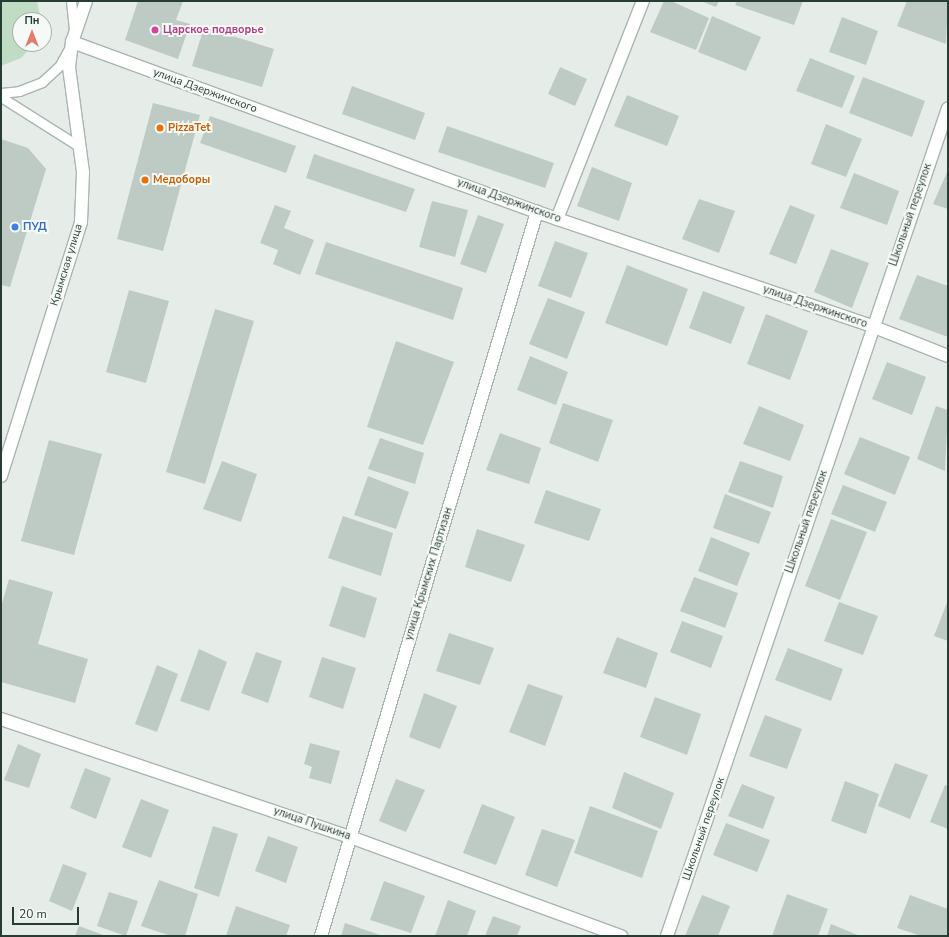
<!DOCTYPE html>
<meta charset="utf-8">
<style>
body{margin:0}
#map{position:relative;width:949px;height:937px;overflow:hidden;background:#e6ede9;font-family:"Nunito Sans",sans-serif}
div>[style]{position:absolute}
.green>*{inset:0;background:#c1dcc5}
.building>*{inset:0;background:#becbc4}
.roads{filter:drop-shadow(1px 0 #a9b5af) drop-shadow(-1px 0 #a9b5af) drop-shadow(0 1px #a9b5af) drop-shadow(0 -1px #a9b5af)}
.lane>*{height:9px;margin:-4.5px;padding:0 4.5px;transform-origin:4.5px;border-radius:4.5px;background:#fff}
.street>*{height:12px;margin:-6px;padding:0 6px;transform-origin:6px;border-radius:6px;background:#fff}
.secondary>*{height:12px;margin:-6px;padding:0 6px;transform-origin:6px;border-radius:6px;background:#fff}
.dots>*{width:11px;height:11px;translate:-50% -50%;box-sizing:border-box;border:2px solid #f6faf7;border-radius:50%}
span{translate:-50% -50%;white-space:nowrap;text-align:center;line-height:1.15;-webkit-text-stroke:4px #f6faf7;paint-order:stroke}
.hotel-label{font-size:11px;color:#b23c85;font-weight:700}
.left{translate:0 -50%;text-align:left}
.street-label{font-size:11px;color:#263d34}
.food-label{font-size:11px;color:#c56008;font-weight:700}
.shop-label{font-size:11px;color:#366cbe;font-weight:700}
.frame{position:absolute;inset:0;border:2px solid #263d34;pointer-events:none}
.north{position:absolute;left:12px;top:12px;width:40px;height:40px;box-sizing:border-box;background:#f6faf7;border:1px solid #a3aea9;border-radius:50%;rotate:0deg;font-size:11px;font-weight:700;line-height:16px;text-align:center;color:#263d34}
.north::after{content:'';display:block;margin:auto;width:14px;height:18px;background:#e47c6d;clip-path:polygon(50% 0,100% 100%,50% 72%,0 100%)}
.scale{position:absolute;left:12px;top:907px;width:67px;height:18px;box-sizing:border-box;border:2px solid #263d34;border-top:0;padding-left:5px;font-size:12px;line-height:14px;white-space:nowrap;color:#263d34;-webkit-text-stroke:3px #f6faf7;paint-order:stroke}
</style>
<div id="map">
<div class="green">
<i style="clip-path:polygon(1px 1px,37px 1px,41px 20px,20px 20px,20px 44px,34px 44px,21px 58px,1px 66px)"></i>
</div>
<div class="building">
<i style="clip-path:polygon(138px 1px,183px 1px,176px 20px,190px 24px,178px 59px,125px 40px)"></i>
<i style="clip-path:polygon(664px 1px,671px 1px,709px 18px,696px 50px,650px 32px)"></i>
<i style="clip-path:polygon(701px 1px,719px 1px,716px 7px)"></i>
<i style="clip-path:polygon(737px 1px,803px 1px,794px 25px,735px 5px)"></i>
<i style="clip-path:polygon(907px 1px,948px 1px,946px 44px,897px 26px)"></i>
<i style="clip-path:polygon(712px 16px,761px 37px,746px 71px,698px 52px)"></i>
<i style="clip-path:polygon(842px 17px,878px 31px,866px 65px,829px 52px)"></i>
<i style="clip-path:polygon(204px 27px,274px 49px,262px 87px,192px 66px)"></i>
<i style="clip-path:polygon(810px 58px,855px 76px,842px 108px,796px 91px)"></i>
<i style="clip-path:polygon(560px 67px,587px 79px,575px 106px,548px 94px)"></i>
<i style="clip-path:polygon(863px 77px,925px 101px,912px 137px,849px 113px)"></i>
<i style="clip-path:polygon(352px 86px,425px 113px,415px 140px,342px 114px)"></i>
<i style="clip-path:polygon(627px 95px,679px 116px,667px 146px,614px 126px)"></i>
<i style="clip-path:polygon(153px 103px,200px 115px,163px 251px,117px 239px)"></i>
<i style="clip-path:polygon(210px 116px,296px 146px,286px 173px,200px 143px)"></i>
<i style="clip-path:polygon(826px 124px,862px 139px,846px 177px,811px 164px)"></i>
<i style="clip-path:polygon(447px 126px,554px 163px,545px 188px,438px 152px)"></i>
<i style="clip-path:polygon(1px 139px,28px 148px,46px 169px,10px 287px,1px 285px)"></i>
<i style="clip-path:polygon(314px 154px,415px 189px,406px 212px,306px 178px)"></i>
<i style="clip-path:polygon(592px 167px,632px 183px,619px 221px,577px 206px)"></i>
<i style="clip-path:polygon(948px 170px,948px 209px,933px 204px)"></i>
<i style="clip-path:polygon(854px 173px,899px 191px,887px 225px,840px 208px)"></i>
<i style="clip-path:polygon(699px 199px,735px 211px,719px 253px,682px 239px)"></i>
<i style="clip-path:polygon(432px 201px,468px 210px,455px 257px,419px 247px)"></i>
<i style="clip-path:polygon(275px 205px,291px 211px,284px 228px,314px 240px,300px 275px,273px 264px,278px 250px,260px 243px)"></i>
<i style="clip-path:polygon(790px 205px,815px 215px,796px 264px,769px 254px)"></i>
<i style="clip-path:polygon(478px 215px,504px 224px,486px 273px,460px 264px)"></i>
<i style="clip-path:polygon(555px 241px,588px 253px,571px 298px,538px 286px)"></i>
<i style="clip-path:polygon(326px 242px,463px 288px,453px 320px,315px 274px)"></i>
<i style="clip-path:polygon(831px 249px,869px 263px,852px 308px,814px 292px)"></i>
<i style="clip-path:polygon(627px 265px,688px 289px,667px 346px,605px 323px)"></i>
<i style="clip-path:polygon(917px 275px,948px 286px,948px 337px,899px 319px)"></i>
<i style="clip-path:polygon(129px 290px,169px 301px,146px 383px,106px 372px)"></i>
<i style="clip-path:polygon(703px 291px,745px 307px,731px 344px,689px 328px)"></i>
<i style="clip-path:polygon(548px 298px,585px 312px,567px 359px,529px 344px)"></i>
<i style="clip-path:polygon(215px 309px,254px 321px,205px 484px,166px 472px)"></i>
<i style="clip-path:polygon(766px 314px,808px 331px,790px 380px,747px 364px)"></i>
<i style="clip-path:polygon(396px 341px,454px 362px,423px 445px,367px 427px)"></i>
<i style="clip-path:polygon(530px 356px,568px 372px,556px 405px,517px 390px)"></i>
<i style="clip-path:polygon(887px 362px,926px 377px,912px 415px,872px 399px)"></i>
<i style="clip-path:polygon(563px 403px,613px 420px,598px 462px,549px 443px)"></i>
<i style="clip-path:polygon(759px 406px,804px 425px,790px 461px,743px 444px)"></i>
<i style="clip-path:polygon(936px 406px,948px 410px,945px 471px,917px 459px)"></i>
<i style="clip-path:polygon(500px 433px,541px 448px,529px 484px,486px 470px)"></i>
<i style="clip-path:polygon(860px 437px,910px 457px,895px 495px,844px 474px)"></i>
<i style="clip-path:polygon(380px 438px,424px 453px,415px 484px,368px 469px)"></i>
<i style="clip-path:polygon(49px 440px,102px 454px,74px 555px,21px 541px)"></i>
<i style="clip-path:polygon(222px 461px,257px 474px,241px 522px,203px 509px)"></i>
<i style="clip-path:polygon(740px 461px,783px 476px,773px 508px,728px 492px)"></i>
<i style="clip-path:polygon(368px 476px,409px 492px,396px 529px,354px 515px)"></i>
<i style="clip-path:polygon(843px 485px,887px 502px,875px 532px,831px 514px)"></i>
<i style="clip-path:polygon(546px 490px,601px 509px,589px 541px,534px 523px)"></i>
<i style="clip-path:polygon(725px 494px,771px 512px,759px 544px,713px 528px)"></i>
<i style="clip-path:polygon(343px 516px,393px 533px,381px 576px,328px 558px)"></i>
<i style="clip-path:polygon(831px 519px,867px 532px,840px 600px,805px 586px)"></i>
<i style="clip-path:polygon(477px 529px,525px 545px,511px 582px,465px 567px)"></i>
<i style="clip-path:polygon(711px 537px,750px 553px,737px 586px,698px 571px)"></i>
<i style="clip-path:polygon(694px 577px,738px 593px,725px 628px,680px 611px)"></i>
<i style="clip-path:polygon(9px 579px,53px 592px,38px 644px,88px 659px,75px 703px,1px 682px,1px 607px)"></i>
<i style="clip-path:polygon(342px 586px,377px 598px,365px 638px,329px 626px)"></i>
<i style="clip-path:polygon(948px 600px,948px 641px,934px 636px)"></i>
<i style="clip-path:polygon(839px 602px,878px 616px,863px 655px,824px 641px)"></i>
<i style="clip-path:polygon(682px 621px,723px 636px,711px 668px,670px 652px)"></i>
<i style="clip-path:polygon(449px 633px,494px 648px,480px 685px,436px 671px)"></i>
<i style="clip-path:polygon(617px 637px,658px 653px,646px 688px,603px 673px)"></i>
<i style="clip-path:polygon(788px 648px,843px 669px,831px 701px,775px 680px)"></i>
<i style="clip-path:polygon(199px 649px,227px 662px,209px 711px,180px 701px)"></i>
<i style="clip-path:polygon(256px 652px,282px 661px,268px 703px,241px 693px)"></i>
<i style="clip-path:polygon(322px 657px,356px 668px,343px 709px,309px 697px)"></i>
<i style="clip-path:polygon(157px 665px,178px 674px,157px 732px,135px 724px)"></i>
<i style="clip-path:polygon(528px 684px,563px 696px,545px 746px,509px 732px)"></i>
<i style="clip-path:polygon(424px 693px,457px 706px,440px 749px,409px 737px)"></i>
<i style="clip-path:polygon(655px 697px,701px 714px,687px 755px,640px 737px)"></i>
<i style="clip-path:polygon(765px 715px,802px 729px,787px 769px,749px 756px)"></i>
<i style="clip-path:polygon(310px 743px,340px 751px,331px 784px,309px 778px,312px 767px,304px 764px)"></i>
<i style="clip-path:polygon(18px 744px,41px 754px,29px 788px,4px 780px)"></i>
<i style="clip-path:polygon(895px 763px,928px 775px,910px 819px,878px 806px)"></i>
<i style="clip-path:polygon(85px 768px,111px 778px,96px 819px,70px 808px)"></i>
<i style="clip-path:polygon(624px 772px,674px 793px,661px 829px,612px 808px)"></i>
<i style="clip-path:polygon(396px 779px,425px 790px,406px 832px,379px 821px)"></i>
<i style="clip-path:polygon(845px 781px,879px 794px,866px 834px,831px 821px)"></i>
<i style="clip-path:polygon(742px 784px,775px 797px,763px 829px,728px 816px)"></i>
<i style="clip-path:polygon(945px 785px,948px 786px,948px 829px,930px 822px)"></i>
<i style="clip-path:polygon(141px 799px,169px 810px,151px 858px,122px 847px)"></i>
<i style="clip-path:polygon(482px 804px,515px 817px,496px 865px,463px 853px)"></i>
<i style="clip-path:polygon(590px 806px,658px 831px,642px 878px,574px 853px)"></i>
<i style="clip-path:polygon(726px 823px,770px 840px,757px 872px,713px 855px)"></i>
<i style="clip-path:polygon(213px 826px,238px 834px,219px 897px,194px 888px)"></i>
<i style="clip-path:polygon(542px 829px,575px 840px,557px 887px,525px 875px)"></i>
<i style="clip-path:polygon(268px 836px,298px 847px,286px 883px,255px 871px)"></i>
<i style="clip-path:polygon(63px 864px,87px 873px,72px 911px,49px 901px)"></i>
<i style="clip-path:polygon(159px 880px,198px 894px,185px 936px,171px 936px,141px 926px)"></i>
<i style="clip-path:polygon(384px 881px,425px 896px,411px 933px,370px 920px)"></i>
<i style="clip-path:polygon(109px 892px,138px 901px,126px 936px,97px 926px)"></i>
<i style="clip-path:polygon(787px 894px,828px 909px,818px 936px,772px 936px)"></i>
<i style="clip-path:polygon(702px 895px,730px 906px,718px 936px,685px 936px)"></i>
<i style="clip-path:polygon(910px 895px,948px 909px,948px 936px,921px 936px,897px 928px)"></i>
<i style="clip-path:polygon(448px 900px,476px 911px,467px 936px,435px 936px)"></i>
<i style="clip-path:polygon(236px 906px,290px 925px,286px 936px,226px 936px)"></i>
<i style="clip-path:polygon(493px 916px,521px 926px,517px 936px,485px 936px)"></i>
<i style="clip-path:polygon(345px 923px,383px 936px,341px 936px)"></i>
<i style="clip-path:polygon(831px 924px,860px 936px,827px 936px)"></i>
<i style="clip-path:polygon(79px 926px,106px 936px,75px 936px)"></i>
</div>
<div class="roads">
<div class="lane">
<i style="left:71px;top:1px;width:28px;rotate:84deg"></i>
<i style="left:1px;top:93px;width:18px;rotate:-6deg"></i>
<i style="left:19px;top:91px;width:25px;rotate:-21deg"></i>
<i style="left:42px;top:82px;width:25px;rotate:-43deg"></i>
<i style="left:60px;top:65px;width:18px;rotate:-61deg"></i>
<i style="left:1px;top:97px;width:93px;rotate:32.3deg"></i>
</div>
<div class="street">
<i style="left:72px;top:42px;width:495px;rotate:20.1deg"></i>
<i style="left:537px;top:212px;width:356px;rotate:18.8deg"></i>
<i style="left:874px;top:327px;width:79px;rotate:21.4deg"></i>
<i style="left:557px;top:219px;width:234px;rotate:-68.5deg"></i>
<i style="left:1px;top:719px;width:368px;rotate:18.7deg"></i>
<i style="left:350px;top:837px;width:289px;rotate:20.1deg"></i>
<i style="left:321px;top:936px;width:756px;rotate:-73.39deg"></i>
<i style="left:667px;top:936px;width:874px;rotate:-71.25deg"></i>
</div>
<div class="secondary">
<i style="left:1px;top:476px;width:266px;rotate:-72.5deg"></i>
<i style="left:81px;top:222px;width:50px;rotate:-87.7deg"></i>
<i style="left:83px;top:172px;width:106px;rotate:-97.6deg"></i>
<i style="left:69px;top:67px;width:25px;rotate:-83deg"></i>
<i style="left:72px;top:42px;width:43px;rotate:-71.1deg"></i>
</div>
</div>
<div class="dots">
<i style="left:155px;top:30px;background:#d1479c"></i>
<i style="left:160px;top:128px;background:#e8710a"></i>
<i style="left:145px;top:180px;background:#e8710a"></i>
<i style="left:15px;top:227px;background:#3f7fe0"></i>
</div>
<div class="hotel-label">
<span class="left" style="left:163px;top:30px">Царское подворье</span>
</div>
<div class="street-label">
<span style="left:205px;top:91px;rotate:20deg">улица Дзержинского</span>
<span style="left:509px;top:201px;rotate:20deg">улица Дзержинского</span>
<span style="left:911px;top:215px;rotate:-71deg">Школьный переулок</span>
<span style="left:67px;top:265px;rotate:-73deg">Крымская улица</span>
<span style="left:815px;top:307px;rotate:19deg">улица Дзержинского</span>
<span style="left:807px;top:522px;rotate:-71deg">Школьный переулок</span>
<span style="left:429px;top:574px;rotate:-73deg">улица Крымских Партизан</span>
<span style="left:312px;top:824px;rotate:19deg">улица Пушкина</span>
<span style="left:704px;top:829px;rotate:-71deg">Школьный переулок</span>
</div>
<div class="food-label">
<span class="left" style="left:168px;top:128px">PizzaTet</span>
<span class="left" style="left:153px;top:180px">Медоборы</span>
</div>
<div class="shop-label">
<span class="left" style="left:23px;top:227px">ПУД</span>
</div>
<div class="frame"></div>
<div class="north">Пн</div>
<div class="scale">20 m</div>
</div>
